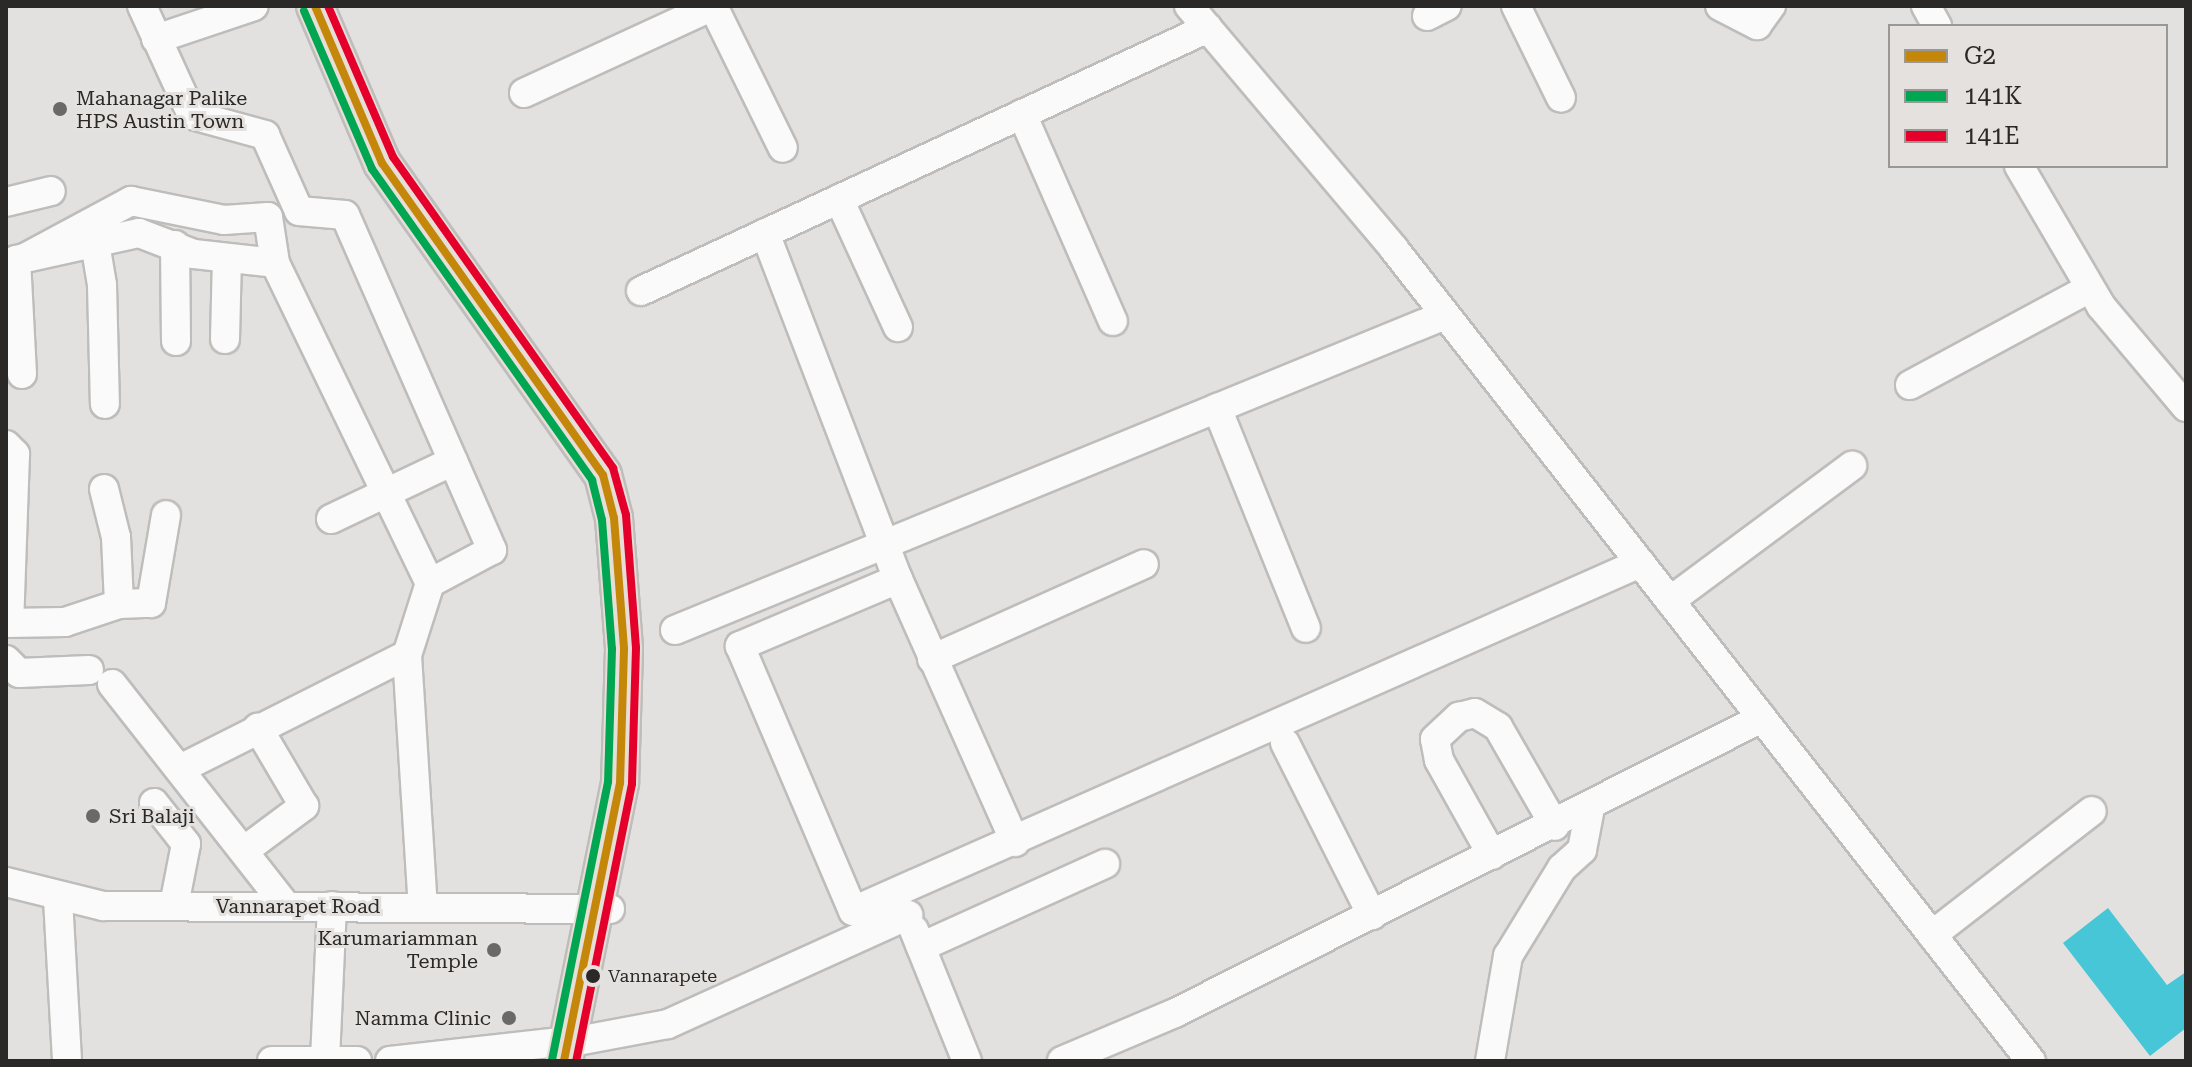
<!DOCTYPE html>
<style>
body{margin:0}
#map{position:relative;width:2192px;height:1067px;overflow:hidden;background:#e3e1df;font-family:"Roboto Serif",serif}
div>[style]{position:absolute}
.water>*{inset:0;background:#46c6d6}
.roads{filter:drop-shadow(2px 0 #bebdbb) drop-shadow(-2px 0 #bebdbb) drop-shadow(0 2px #bebdbb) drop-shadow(0 -2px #bebdbb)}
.minor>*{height:28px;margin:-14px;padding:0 14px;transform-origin:14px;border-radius:14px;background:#fbfafa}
.major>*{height:36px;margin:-18px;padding:0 18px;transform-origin:18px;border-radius:18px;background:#e7ded8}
.bus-1>*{height:8px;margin:-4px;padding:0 4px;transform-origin:4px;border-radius:4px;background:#c4870a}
.bus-2>*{height:8px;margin:-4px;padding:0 4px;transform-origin:4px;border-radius:4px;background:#00a651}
.bus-3>*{height:8px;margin:-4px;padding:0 4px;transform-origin:4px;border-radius:4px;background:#e4002b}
.dots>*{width:22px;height:22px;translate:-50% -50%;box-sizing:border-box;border:4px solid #e4e1de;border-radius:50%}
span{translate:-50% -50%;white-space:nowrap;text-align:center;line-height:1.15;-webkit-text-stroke:6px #e4e1de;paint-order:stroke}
.bus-label{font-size:18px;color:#2a2928}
.left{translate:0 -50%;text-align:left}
.poi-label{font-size:20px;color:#2a2928}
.right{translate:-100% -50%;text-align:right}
.street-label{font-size:20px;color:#2a2928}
.frame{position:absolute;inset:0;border:8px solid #2a2928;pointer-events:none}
.legend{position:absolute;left:1888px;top:24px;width:280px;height:144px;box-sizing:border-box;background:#e4e1de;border:2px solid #9a9795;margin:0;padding:10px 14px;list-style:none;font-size:24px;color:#2a2928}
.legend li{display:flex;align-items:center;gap:16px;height:40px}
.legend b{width:40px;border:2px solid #9a9795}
</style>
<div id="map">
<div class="water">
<i style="clip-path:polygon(2108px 908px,2167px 985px,2186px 972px,2186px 1028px,2150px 1056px,2063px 943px)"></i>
</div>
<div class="roads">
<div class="minor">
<i style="left:142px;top:6px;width:120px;rotate:65.4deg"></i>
<i style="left:192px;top:115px;width:76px;rotate:15.3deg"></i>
<i style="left:265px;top:135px;width:83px;rotate:65.9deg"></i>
<i style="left:299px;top:211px;width:46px;rotate:5deg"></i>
<i style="left:345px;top:215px;width:366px;rotate:66.3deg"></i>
<i style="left:492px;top:550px;width:70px;rotate:152deg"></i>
<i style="left:430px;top:583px;width:76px;rotate:107.7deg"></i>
<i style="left:407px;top:655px;width:253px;rotate:86.4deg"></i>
<i style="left:713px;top:6px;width:158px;rotate:63.8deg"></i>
<i style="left:1189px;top:6px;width:318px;rotate:49.8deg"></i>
<i style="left:1394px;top:249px;width:1032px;rotate:51.89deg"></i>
<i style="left:1516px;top:6px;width:102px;rotate:63.9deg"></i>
<i style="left:1720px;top:6px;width:42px;rotate:27.2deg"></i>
<i style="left:1757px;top:25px;width:24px;rotate:-54deg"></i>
<i style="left:1926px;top:6px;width:23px;rotate:61deg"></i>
<i style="left:1427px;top:16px;width:22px;rotate:-27deg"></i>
<i style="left:156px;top:39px;width:103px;rotate:-18.6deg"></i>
<i style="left:524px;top:93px;width:208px;rotate:-24.7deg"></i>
<i style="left:1022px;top:114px;width:226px;rotate:66.3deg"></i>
<i style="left:2019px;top:166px;width:162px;rotate:59.6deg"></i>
<i style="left:2101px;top:306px;width:132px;rotate:49.9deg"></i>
<i style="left:839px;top:199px;width:141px;rotate:65.3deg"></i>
<i style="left:6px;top:202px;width:46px;rotate:-13.7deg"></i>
<i style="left:92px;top:225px;width:61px;rotate:80.5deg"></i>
<i style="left:102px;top:285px;width:119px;rotate:88.6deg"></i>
<i style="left:765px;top:233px;width:371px;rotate:69deg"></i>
<i style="left:898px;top:579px;width:288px;rotate:66deg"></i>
<i style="left:175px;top:245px;width:96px;rotate:89.4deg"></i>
<i style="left:6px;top:268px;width:142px;rotate:-28.2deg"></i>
<i style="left:131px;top:201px;width:95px;rotate:11.5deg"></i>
<i style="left:224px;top:220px;width:44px;rotate:-3.9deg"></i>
<i style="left:268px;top:217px;width:47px;rotate:81.3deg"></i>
<i style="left:275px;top:263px;width:356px;rotate:64.2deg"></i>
<i style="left:641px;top:291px;width:625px;rotate:-24.88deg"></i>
<i style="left:225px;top:339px;width:80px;rotate:-88.6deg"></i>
<i style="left:22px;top:374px;width:114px;rotate:-93deg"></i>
<i style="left:16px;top:260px;width:126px;rotate:-12.4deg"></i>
<i style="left:139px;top:233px;width:59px;rotate:20.9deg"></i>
<i style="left:194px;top:254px;width:81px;rotate:6.3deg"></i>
<i style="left:1910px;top:385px;width:204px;rotate:-28.3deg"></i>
<i style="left:1217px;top:408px;width:237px;rotate:68deg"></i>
<i style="left:6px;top:445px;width:13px;rotate:45deg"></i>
<i style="left:15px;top:454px;width:168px;rotate:92deg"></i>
<i style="left:104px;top:489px;width:49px;rotate:76deg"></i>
<i style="left:116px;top:537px;width:67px;rotate:87.4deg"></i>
<i style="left:331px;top:519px;width:135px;rotate:-25.4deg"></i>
<i style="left:898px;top:579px;width:172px;rotate:157deg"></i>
<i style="left:740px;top:646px;width:288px;rotate:66.9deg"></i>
<i style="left:853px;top:911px;width:861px;rotate:-23.85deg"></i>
<i style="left:1670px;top:601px;width:227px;rotate:-36.6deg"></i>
<i style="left:6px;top:623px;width:59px;rotate:-1deg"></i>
<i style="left:65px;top:622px;width:57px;rotate:-18.4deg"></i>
<i style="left:119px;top:604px;width:32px;rotate:-2deg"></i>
<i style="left:151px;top:603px;width:89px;rotate:-80.3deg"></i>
<i style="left:675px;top:630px;width:832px;rotate:-22.25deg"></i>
<i style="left:932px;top:659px;width:232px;rotate:-24.1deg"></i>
<i style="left:6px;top:660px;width:18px;rotate:45deg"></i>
<i style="left:19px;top:673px;width:70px;rotate:-2.5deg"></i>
<i style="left:112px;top:684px;width:282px;rotate:51.9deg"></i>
<i style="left:1285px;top:743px;width:193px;rotate:63.2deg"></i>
<i style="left:180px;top:769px;width:254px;rotate:-26.7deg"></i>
<i style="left:154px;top:803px;width:52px;rotate:52deg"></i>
<i style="left:186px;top:844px;width:62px;rotate:101.1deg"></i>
<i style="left:245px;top:850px;width:74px;rotate:-36.7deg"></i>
<i style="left:304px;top:806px;width:91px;rotate:-120.5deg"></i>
<i style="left:1492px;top:855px;width:109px;rotate:-119.2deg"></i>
<i style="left:1439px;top:760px;width:21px;rotate:-101deg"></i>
<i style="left:1435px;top:739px;width:33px;rotate:-43deg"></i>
<i style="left:1459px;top:717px;width:16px;rotate:-14deg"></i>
<i style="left:1475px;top:713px;width:27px;rotate:31deg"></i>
<i style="left:1498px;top:727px;width:114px;rotate:60.1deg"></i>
<i style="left:6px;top:882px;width:100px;rotate:13.9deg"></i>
<i style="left:103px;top:906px;width:507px;rotate:0.34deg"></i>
<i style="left:58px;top:899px;width:162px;rotate:86.8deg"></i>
<i style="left:914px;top:930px;width:141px;rotate:68deg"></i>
<i style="left:1932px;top:935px;width:202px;rotate:-37.8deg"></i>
<i style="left:921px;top:947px;width:202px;rotate:-24.3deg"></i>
<i style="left:583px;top:1040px;width:86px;rotate:-10.7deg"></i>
<i style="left:668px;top:1024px;width:264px;rotate:-24.4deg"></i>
<i style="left:325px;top:1060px;width:154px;rotate:-87.4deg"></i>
<i style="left:272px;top:1061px;width:85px"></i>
<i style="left:390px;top:1061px;width:178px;rotate:-6.4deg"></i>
<i style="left:1062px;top:1061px;width:123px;rotate:-23deg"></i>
<i style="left:1175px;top:1013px;width:657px;rotate:-26.68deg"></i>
<i style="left:1490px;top:1061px;width:107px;rotate:-80.3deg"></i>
<i style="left:1508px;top:956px;width:103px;rotate:-58.5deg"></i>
<i style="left:1562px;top:868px;width:27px;rotate:-42deg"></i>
<i style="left:1582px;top:850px;width:43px;rotate:-79.2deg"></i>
</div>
<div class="major">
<i style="left:315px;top:6px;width:171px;rotate:66.9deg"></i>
<i style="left:382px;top:163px;width:382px;rotate:54.7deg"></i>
<i style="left:603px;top:475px;width:44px;rotate:75.7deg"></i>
<i style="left:614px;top:518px;width:131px;rotate:85.6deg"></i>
<i style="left:624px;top:649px;width:134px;rotate:91.7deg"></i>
<i style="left:620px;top:783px;width:284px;rotate:101.4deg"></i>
</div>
</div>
<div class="bus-1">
<i style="left:315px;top:6px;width:171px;rotate:66.9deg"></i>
<i style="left:382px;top:163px;width:382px;rotate:54.7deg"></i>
<i style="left:603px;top:475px;width:44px;rotate:75.7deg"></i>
<i style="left:614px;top:518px;width:131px;rotate:85.6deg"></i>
<i style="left:624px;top:649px;width:134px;rotate:91.7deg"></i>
<i style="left:620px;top:783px;width:284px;rotate:101.4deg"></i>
</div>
<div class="bus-2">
<i style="left:304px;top:11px;width:172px;rotate:66.7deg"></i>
<i style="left:372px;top:169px;width:381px;rotate:54.7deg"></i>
<i style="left:592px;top:480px;width:41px;rotate:76deg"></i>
<i style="left:602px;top:520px;width:129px;rotate:85.6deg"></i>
<i style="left:612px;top:649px;width:133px;rotate:91.7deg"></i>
<i style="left:608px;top:782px;width:283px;rotate:101.4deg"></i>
</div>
<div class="bus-3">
<i style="left:328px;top:6px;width:164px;rotate:66.7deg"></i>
<i style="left:393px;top:157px;width:381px;rotate:54.7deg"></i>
<i style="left:613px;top:468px;width:49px;rotate:74.5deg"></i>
<i style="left:626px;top:515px;width:133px;rotate:85.7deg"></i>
<i style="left:636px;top:648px;width:136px;rotate:91.7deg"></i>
<i style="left:632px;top:784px;width:283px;rotate:101.4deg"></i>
</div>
<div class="dots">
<i style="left:60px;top:109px;background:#6b6968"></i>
<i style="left:93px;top:816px;background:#6b6968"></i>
<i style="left:494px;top:950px;background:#6b6968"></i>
<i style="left:593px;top:976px;background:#2a2928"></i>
<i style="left:509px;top:1018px;background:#6b6968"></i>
</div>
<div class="bus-label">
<span class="left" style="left:608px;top:976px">Vannarapete</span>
</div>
<div class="poi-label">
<span class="left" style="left:76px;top:110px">Mahanagar Palike<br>HPS Austin Town</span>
<span class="left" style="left:109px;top:816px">Sri Balaji</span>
<span class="right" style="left:478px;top:950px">Karumariamman<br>Temple</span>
<span class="right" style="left:491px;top:1018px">Namma Clinic</span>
</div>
<div class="street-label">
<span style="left:298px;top:906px">Vannarapet Road</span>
</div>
<div class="frame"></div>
<ul class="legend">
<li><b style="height:10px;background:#c4870a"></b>G2</li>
<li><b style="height:10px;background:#00a651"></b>141K</li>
<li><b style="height:10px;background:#e4002b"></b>141E</li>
</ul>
</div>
